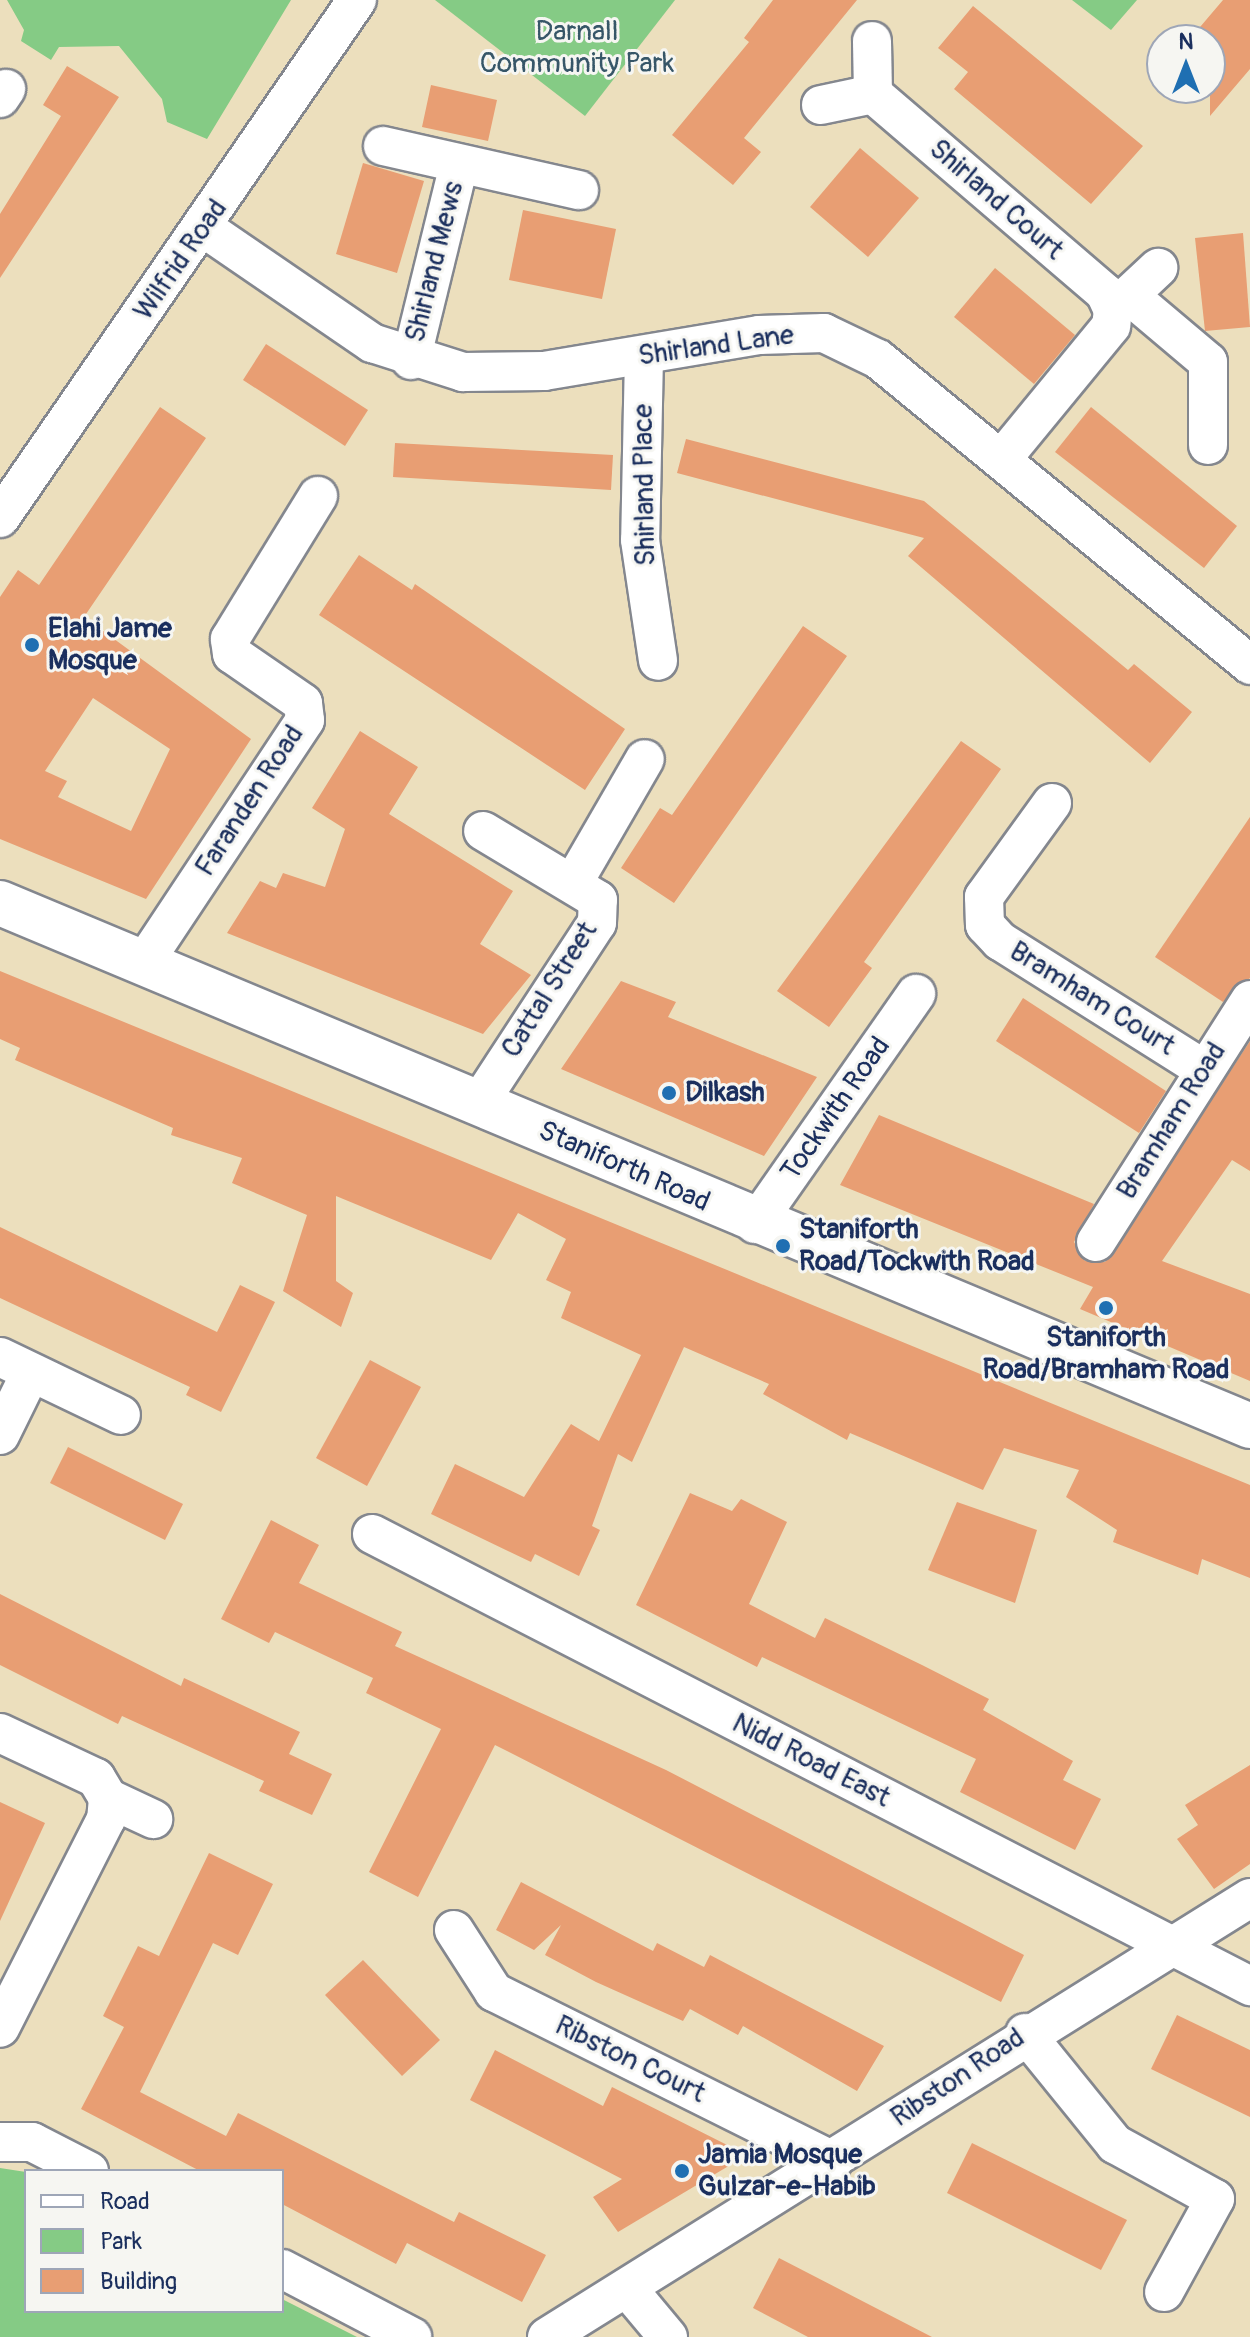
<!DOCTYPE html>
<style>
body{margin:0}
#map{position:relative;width:1250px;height:2337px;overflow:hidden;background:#ecdfbd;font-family:Pangolin,sans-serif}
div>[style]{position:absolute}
.green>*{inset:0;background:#85cb85}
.building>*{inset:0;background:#e89e73}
.roads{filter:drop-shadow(2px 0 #84878e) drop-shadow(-2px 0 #84878e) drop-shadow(0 2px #84878e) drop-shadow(0 -2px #84878e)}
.street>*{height:38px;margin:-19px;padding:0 19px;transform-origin:19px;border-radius:19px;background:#fff}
.secondary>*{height:44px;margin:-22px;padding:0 22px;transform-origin:22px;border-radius:22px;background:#fff}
.dots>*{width:22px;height:22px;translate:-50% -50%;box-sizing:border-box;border:4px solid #f6f6f2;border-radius:50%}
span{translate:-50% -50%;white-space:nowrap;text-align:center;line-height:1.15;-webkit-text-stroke:6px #f6f6f2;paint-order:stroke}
.park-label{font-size:28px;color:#365668}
.street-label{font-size:28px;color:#1b2f5e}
.poi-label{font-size:28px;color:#1b2f5e;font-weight:700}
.left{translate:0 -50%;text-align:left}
.legend{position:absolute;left:24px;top:2169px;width:260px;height:144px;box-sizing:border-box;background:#f6f6f2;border:2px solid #9ea6b7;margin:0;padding:10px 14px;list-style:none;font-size:24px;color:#1b2f5e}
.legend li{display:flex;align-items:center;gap:16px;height:40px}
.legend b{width:40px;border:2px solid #9ea6b7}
.north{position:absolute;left:1146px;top:24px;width:80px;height:80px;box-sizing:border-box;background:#f6f6f2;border:2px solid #9ea6b7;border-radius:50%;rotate:0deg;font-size:22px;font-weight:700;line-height:32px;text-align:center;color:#1b2f5e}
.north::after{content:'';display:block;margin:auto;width:28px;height:36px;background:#1f6fb2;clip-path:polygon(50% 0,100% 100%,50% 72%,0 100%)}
</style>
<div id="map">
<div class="green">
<i style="clip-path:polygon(7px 0,291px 0,207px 139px,167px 122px,162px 99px,119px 46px,59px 47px,51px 60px,21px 41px,24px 30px)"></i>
<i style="clip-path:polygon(435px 0,675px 0,585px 116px)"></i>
<i style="clip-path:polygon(1072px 0,1137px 0,1111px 30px)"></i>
<i style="clip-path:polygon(0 2168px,26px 2172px,26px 2311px,282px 2311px,282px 2299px,357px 2337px,0 2337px)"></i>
</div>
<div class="building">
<i style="clip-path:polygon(773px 0,857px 0,744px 138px,761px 152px,733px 185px,672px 135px,749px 42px,744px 38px)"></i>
<i style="clip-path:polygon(1223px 0,1250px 0,1250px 69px,1210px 116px,1210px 40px,1189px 40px)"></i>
<i style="clip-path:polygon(973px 6px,1143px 146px,1091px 204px,954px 89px,968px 72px,938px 48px)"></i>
<i style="clip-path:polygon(67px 66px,119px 97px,0 278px,0 214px,61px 116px,43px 105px)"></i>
<i style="clip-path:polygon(431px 85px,497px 100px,488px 141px,422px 127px)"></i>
<i style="clip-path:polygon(860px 148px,919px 198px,868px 257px,810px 207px)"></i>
<i style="clip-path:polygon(363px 163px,424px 181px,397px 273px,336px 254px)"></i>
<i style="clip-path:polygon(523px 210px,616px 229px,602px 299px,509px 280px)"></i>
<i style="clip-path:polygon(1243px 233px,1250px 327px,1205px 331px,1195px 238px)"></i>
<i style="clip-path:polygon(995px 268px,1075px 335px,1034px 384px,954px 317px)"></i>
<i style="clip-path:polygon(266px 344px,368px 410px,345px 446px,243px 380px)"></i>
<i style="clip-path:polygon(evenodd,160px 407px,206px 438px,84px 617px,251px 739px,146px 899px,0 839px,0 597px,18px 570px,39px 585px,160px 407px,93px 698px,170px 749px,131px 831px,58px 797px,67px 781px,45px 771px,93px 698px)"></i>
<i style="clip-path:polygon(1091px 407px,1237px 526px,1204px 568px,1055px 452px)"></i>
<i style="clip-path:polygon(686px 439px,924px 501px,1128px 670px,1134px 664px,1192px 712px,1150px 763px,908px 556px,924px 538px,677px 473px)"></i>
<i style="clip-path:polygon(395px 443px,613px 455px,611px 490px,393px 477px)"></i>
<i style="clip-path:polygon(359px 555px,412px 590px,415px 584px,625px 729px,585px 790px,319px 615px)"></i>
<i style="clip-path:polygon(803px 626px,847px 656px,674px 903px,621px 868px,660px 808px,672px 815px)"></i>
<i style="clip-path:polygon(360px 731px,418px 767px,389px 814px,513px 891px,480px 944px,531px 975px,483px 1034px,227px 933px,260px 881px,276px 888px,283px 873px,325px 887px,345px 829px,312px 808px)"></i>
<i style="clip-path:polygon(961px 741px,1001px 769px,864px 962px,872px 968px,829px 1027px,777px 991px)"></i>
<i style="clip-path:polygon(1250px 817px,1250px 978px,1223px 1002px,1155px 957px)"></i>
<i style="clip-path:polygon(0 971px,1250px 1485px,1250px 1578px,1202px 1559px,1198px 1575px,1113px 1542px,1117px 1530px,1066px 1497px,1079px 1470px,1004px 1448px,983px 1490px,850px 1433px,847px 1440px,763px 1394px,769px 1384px,684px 1347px,632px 1462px,618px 1454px,592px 1526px,600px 1530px,579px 1576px,535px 1554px,531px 1562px,431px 1514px,455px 1464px,524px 1497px,571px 1424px,599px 1441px,641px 1355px,561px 1318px,571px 1292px,546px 1280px,566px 1239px,518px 1213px,491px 1260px,336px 1196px,336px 1281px,353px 1293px,341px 1327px,283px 1291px,307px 1215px,232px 1183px,242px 1158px,171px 1135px,173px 1128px,15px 1060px,20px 1048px,0 1039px)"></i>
<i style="clip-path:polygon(621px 981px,676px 1002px,668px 1017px,817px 1077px,764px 1156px,561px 1069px)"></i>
<i style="clip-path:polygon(1023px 998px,1166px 1091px,1139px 1133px,996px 1041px)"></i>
<i style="clip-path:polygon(1250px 1041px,1250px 1171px,1232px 1160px,1162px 1261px,1250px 1294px,1250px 1381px,1080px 1309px,1093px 1287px,840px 1185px,879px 1115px,1094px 1204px,1074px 1242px,1085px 1261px,1105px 1262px)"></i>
<i style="clip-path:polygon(0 1227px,217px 1332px,240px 1285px,275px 1302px,221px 1412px,186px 1395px,190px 1387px,0 1298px)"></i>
<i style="clip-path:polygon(370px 1360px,421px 1387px,367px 1486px,316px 1458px)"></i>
<i style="clip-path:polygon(68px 1447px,183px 1504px,165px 1540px,50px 1483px)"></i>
<i style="clip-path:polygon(690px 1493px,732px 1511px,741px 1499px,787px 1522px,749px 1604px,815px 1638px,825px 1618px,922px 1665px,989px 1699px,983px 1710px,1073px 1761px,1063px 1780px,1101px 1799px,1075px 1850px,960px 1792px,976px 1759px,762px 1657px,757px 1667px,636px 1605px)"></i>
<i style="clip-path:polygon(957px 1502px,1037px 1530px,1015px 1603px,928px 1570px)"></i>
<i style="clip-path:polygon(271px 1520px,319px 1545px,299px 1583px,402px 1632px,395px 1646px,666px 1770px,1024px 1955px,1001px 2002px,495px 1745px,418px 1897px,369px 1872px,441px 1729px,366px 1693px,373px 1678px,275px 1632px,269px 1643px,221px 1619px)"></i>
<i style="clip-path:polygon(0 1594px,181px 1686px,184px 1678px,300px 1732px,289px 1754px,332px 1774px,312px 1815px,259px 1791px,264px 1781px,122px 1716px,118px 1724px,0 1665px)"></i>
<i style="clip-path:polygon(1250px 1765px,1250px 1864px,1214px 1889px,1177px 1839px,1198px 1825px,1185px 1805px)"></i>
<i style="clip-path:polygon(0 1802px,45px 1823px,0 1921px)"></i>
<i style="clip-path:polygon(209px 1853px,273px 1884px,238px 1955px,213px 1943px,140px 2092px,226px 2136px,238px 2113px,454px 2222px,459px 2212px,546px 2255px,522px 2302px,407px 2243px,396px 2264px,282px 2204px,282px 2171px,200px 2171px,81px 2109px,124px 2027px,103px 2016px,138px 1946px,159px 1956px)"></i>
<i style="clip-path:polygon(521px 1882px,653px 1951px,657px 1943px,704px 1967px,710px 1955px,884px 2046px,857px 2091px,743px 2026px,738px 2035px,690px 2009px,683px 2021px,596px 1982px,545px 1955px,561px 1925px,534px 1950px,496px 1930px)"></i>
<i style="clip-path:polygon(363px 1960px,440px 2040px,402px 2076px,325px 1995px)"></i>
<i style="clip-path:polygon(1177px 2015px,1250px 2050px,1250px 2117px,1151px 2069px)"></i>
<i style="clip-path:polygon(495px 2050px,603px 2106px,612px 2087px,747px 2155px,618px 2232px,593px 2197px,622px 2179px,470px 2100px)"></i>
<i style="clip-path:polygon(972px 2143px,1127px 2220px,1101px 2270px,947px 2193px)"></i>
<i style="clip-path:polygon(779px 2258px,932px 2337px,808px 2337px,753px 2308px)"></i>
</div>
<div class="roads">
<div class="street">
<i style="left:873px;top:94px;width:306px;rotate:40.6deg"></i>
<i style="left:1105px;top:293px;width:19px;rotate:65deg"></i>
<i style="left:1113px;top:310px;width:16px;rotate:97deg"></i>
<i style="left:1111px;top:326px;width:173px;rotate:129.4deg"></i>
<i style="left:0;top:98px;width:11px;rotate:-56deg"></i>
<i style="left:821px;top:105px;width:53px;rotate:-11.9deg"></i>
<i style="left:873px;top:94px;width:53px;rotate:-91.1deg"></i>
<i style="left:383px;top:146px;width:201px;rotate:12.7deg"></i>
<i style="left:204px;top:228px;width:204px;rotate:34.4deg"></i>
<i style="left:372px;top:343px;width:96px;rotate:17.7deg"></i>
<i style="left:463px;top:372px;width:81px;rotate:-0.7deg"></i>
<i style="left:544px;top:371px;width:218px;rotate:-9.5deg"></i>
<i style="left:759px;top:335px;width:65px;rotate:-1.8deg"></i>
<i style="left:824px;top:333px;width:60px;rotate:25.7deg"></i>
<i style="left:878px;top:359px;width:482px;rotate:39.4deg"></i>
<i style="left:1130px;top:296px;width:102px;rotate:40.2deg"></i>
<i style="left:1208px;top:362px;width:83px;rotate:90deg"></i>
<i style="left:1113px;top:310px;width:62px;rotate:-43deg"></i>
<i style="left:644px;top:356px;width:184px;rotate:91.2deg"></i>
<i style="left:640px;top:540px;width:122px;rotate:81.5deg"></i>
<i style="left:411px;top:360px;width:202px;rotate:-76.2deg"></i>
<i style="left:0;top:518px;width:629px;rotate:-55.43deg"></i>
<i style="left:1052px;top:803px;width:116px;rotate:125.9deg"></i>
<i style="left:984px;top:897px;width:28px;rotate:88deg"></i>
<i style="left:985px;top:925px;width:22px;rotate:47deg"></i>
<i style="left:1000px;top:941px;width:240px;rotate:32.2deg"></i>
<i style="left:573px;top:883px;width:143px;rotate:-59.9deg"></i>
<i style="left:145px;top:961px;width:289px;rotate:-56.4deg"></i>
<i style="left:305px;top:720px;width:17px;rotate:-97deg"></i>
<i style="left:303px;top:703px;width:86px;rotate:-145.4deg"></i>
<i style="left:232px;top:654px;width:15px;rotate:-98deg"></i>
<i style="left:230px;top:639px;width:168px;rotate:-58.4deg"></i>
<i style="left:479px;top:1103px;width:215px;rotate:-56.8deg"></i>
<i style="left:597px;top:923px;width:23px;rotate:-88deg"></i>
<i style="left:598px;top:900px;width:134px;rotate:-149deg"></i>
<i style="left:755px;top:1224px;width:281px;rotate:-55deg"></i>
<i style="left:1096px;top:1242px;width:287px;rotate:-57.5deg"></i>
<i style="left:0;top:1357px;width:134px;rotate:25.6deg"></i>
<i style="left:0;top:1435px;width:68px;rotate:-63.8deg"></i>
<i style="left:372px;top:1534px;width:988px;rotate:27.24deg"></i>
<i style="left:0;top:1733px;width:106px;rotate:25.1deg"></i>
<i style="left:96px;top:1778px;width:23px;rotate:59deg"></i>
<i style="left:108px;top:1798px;width:21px;rotate:95deg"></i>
<i style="left:106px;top:1819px;width:234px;rotate:116.9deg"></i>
<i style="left:108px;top:1798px;width:50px;rotate:25deg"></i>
<i style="left:454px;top:1930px;width:74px;rotate:57.2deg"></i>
<i style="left:494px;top:1992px;width:379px;rotate:26.5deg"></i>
<i style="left:1025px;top:2033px;width:143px;rotate:51deg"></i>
<i style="left:1115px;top:2144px;width:114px;rotate:28.8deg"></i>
<i style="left:1215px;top:2199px;width:106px;rotate:118.7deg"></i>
<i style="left:0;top:2142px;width:32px"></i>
<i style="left:32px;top:2142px;width:64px;rotate:27deg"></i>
<i style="left:282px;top:2269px;width:147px;rotate:27.6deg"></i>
<i style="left:627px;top:2288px;width:64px;rotate:50.1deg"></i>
<i style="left:547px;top:2337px;width:829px;rotate:-31.98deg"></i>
</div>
<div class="secondary">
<i style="left:0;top:903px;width:1355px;rotate:22.7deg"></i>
</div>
</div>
<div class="dots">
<i style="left:32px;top:645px;background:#1f6fb2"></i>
<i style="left:669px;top:1093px;background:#1f6fb2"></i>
<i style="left:783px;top:1246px;background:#1f6fb2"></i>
<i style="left:1106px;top:1308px;background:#1f6fb2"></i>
<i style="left:682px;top:2171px;background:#1f6fb2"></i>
</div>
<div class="park-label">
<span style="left:577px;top:48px">Darnall<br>Community Park</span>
</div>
<div class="street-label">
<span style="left:996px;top:200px;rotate:41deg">Shirland Court</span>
<span style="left:181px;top:260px;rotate:-55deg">Wilfrid Road</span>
<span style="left:435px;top:262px;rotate:-76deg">Shirland Mews</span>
<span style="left:716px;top:346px;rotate:-8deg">Shirland Lane</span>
<span style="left:645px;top:485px;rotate:-91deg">Shirland Place</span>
<span style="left:250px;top:801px;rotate:-57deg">Faranden Road</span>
<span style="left:550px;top:990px;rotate:-58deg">Cattal Street</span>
<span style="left:1092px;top:999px;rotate:32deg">Bramham Court</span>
<span style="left:836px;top:1109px;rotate:-55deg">Tockwith Road</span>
<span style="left:1172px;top:1121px;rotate:-58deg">Bramham Road</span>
<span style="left:624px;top:1167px;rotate:24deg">Staniforth Road</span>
<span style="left:811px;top:1761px;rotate:27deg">Nidd Road East</span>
<span style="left:630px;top:2060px;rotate:26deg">Ribston Court</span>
<span style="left:958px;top:2078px;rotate:-34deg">Ribston Road</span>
</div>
<div class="poi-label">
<span class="left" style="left:48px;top:645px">Elahi Jame<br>Mosque</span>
<span class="left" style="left:685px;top:1093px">Dilkash</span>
<span class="left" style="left:799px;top:1246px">Staniforth<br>Road/Tockwith Road</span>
<span style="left:1106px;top:1354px">Staniforth<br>Road/Bramham Road</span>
<span class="left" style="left:698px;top:2171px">Jamia Mosque<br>Gulzar-e-Habib</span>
</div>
<ul class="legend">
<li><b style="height:10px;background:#fff"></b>Road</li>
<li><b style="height:22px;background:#85cb85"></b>Park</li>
<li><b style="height:22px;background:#e89e73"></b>Building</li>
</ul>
<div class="north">N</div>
</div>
